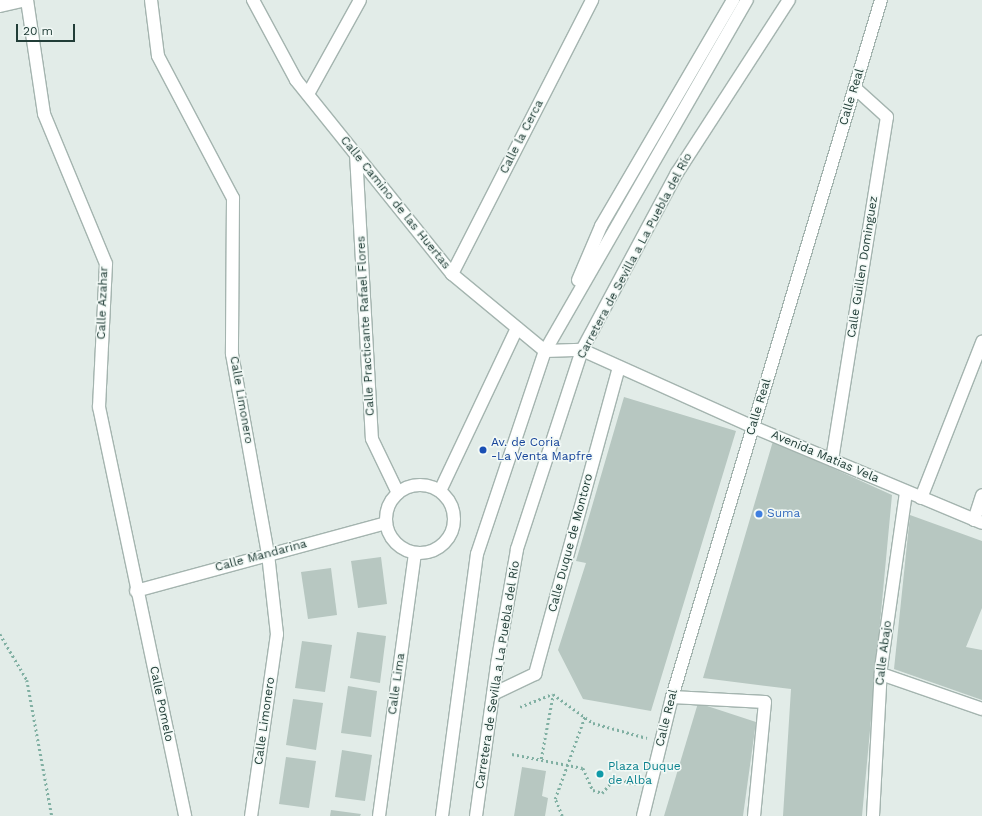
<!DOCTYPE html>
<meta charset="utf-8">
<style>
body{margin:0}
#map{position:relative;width:982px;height:816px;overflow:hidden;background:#e2ece8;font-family:"Work Sans",sans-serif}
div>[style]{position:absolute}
.building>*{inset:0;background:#b7c7c1}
.path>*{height:2.5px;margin-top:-1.25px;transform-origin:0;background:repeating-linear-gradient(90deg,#81b0a3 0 2px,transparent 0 5px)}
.roads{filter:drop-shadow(1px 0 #a4b4af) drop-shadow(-1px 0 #a4b4af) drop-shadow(0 1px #a4b4af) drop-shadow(0 -1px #a4b4af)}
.street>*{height:12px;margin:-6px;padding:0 6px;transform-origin:6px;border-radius:6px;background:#fff}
.street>.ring{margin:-6px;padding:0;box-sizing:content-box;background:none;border:12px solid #fff;border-radius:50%}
.secondary>*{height:12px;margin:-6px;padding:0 6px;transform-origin:6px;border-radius:6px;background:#fff}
.dots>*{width:11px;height:11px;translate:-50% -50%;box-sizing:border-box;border:2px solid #f2f9f6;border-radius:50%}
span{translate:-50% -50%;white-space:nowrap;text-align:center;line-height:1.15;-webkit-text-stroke:3px #f2f9f6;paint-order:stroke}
.street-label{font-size:12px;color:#213d37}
.transit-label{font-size:12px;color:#164399}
.left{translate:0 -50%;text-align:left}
.shop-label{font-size:12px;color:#366cbe}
.culture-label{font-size:12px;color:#0d838f}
.scale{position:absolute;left:16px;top:24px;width:59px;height:18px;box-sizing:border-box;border:2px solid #213d37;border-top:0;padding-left:5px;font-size:12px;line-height:14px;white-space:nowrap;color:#213d37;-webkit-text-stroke:3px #f2f9f6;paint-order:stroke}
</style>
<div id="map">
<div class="building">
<i style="clip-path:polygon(624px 397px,736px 431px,651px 711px,583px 699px,558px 650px,586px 563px,576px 561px)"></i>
<i style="clip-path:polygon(773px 441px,892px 495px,862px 816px,783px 816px,791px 689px,703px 678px)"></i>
<i style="clip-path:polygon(910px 515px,982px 541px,982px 608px,966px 647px,982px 650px,982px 700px,894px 669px)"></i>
<i style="clip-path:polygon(381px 557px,387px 604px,358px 608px,351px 561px)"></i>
<i style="clip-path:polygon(331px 568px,337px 615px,308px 619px,301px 572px)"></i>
<i style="clip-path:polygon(357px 632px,386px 636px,380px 683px,350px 678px)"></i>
<i style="clip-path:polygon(302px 641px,332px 645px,325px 692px,295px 688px)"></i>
<i style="clip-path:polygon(348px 686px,377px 691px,371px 737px,341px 733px)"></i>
<i style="clip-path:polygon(293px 699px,323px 703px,316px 750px,286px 745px)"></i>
<i style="clip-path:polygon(698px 703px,756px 722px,743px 816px,664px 816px)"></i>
<i style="clip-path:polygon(342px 750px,372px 755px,365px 801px,335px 797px)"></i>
<i style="clip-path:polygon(286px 757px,316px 761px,309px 808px,279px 804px)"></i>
<i style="clip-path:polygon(522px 767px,546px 771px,542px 796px,548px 798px,545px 816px,514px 816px)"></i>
<i style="clip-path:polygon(331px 810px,361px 814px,360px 816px,330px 816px)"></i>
</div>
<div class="path">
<i style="left:0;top:634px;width:53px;rotate:59.6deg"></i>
<i style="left:27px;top:680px;width:138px;rotate:79.6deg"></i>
<i style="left:520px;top:707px;width:35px;rotate:-22deg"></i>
<i style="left:553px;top:694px;width:49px;rotate:35.9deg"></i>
<i style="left:593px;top:723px;width:56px;rotate:15.5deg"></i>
<i style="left:512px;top:754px;width:72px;rotate:11.2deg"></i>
<i style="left:583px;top:768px;width:24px;rotate:66deg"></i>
<i style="left:593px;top:790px;width:9px;rotate:18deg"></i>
<i style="left:602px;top:793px;width:20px;rotate:-49deg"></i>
<i style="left:615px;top:778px;width:22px;rotate:16deg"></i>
<i style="left:541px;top:759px;width:66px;rotate:-79.5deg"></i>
<i style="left:562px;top:816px;width:18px;rotate:-112deg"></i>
<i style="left:555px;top:799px;width:88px;rotate:-70.1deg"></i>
</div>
<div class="roads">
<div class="street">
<i style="left:27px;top:0;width:115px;rotate:81.5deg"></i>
<i style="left:44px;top:114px;width:162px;rotate:67.5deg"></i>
<i style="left:106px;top:264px;width:143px;rotate:92.8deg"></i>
<i style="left:99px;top:407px;width:418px;rotate:78.1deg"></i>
<i style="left:151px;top:0;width:56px;rotate:82.9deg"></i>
<i style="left:158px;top:56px;width:161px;rotate:62.2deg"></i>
<i style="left:233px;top:198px;width:156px;rotate:90.4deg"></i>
<i style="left:232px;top:354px;width:203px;rotate:79.8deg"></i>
<i style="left:268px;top:554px;width:81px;rotate:83.6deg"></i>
<i style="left:277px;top:634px;width:184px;rotate:98.1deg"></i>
<i style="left:253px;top:0;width:91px;rotate:61.7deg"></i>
<i style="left:296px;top:80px;width:249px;rotate:51.2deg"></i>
<i style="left:452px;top:274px;width:121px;rotate:39.6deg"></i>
<i style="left:545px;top:351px;width:37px;rotate:-2deg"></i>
<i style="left:582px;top:350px;width:188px;rotate:24.2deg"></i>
<i style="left:753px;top:427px;width:248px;rotate:22.7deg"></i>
<i style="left:0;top:6px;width:27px;rotate:-13deg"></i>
<i style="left:308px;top:94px;width:107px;rotate:-61deg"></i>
<i style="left:356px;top:154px;width:285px;rotate:86.8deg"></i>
<i style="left:372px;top:439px;width:60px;rotate:64.3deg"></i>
<i style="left:601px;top:226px;width:262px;rotate:-59.7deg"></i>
<i style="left:452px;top:274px;width:308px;rotate:-62.9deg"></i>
<i style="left:832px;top:460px;width:347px;rotate:-80.9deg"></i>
<i style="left:887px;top:117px;width:43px;rotate:-137.8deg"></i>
<i class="ring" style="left:386px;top:485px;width:56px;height:56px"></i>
<i style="left:440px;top:491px;width:180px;rotate:-64.7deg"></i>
<i style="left:921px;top:498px;width:168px;rotate:-68.6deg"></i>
<i style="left:974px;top:520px;width:26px;rotate:-72deg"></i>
<i style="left:136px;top:591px;width:259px;rotate:-15.2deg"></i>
<i style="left:881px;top:674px;width:107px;rotate:19.1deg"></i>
<i style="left:493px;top:694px;width:47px;rotate:-25.5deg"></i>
<i style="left:535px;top:674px;width:318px;rotate:-74.7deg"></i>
<i style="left:672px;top:697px;width:93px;rotate:3.1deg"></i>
<i style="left:765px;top:702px;width:115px;rotate:95.5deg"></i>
<i style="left:379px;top:816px;width:265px;rotate:-82.2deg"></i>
<i style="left:643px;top:816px;width:122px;rotate:-76.3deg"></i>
<i style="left:672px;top:697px;width:728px;rotate:-73.31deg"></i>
<i style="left:873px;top:816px;width:148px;rotate:-86.9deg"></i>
<i style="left:881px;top:668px;width:178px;rotate:-81.9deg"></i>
</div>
<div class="secondary">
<i style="left:578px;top:280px;width:59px;rotate:-66.9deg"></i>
<i style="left:442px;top:816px;width:264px;rotate:-82.4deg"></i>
<i style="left:477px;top:554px;width:214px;rotate:-71.5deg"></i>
<i style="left:545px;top:351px;width:405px;rotate:-60.1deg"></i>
<i style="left:476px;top:816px;width:153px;rotate:-82.1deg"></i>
<i style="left:497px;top:664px;width:117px;rotate:-80.1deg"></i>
<i style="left:517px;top:549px;width:209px;rotate:-71.9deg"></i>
<i style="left:582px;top:350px;width:201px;rotate:-61.8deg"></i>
<i style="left:677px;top:173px;width:206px;rotate:-57.1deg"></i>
</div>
</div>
<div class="dots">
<i style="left:483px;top:450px;background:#1a4fb4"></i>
<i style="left:759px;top:514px;background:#3f7fe0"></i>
<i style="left:600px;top:774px;background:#0f9aa8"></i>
</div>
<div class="street-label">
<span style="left:852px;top:97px;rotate:-73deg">Calle Real</span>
<span style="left:522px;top:137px;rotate:-63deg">Calle la Cerca</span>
<span style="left:395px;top:203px;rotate:51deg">Calle Camino de las Huertas</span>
<span style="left:635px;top:256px;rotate:-62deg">Carretera de Sevilla a La Puebla del Río</span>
<span style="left:863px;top:267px;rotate:-81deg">Calle Guillen Dominguez</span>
<span style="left:103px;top:303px;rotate:-88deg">Calle Azahar</span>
<span style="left:366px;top:326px;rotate:-93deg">Calle Practicante Rafael Flores</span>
<span style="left:241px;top:400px;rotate:80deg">Calle Limonero</span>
<span style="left:759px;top:407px;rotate:-73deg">Calle Real</span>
<span style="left:825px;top:457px;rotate:23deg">Avenida Matias Vela</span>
<span style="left:571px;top:543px;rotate:-75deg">Calle Duque de Montoro</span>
<span style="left:261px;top:556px;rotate:-15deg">Calle Mandarina</span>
<span style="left:884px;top:653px;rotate:-83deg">Calle Abajo</span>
<span style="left:498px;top:675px;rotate:-81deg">Carretera de Sevilla a La Puebla del Río</span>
<span style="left:397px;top:684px;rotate:-82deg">Calle Lima</span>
<span style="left:161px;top:704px;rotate:78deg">Calle Pomelo</span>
<span style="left:667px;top:718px;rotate:-76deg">Calle Real</span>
<span style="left:265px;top:721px;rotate:-82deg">Calle Limonero</span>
</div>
<div class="transit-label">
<span class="left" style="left:491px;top:450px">Av. de Coria<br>-La Venta Mapfre</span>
</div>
<div class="shop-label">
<span class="left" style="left:767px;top:514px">Suma</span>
</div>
<div class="culture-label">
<span class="left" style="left:608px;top:774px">Plaza Duque<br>de Alba</span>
</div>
<div class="scale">20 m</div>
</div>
